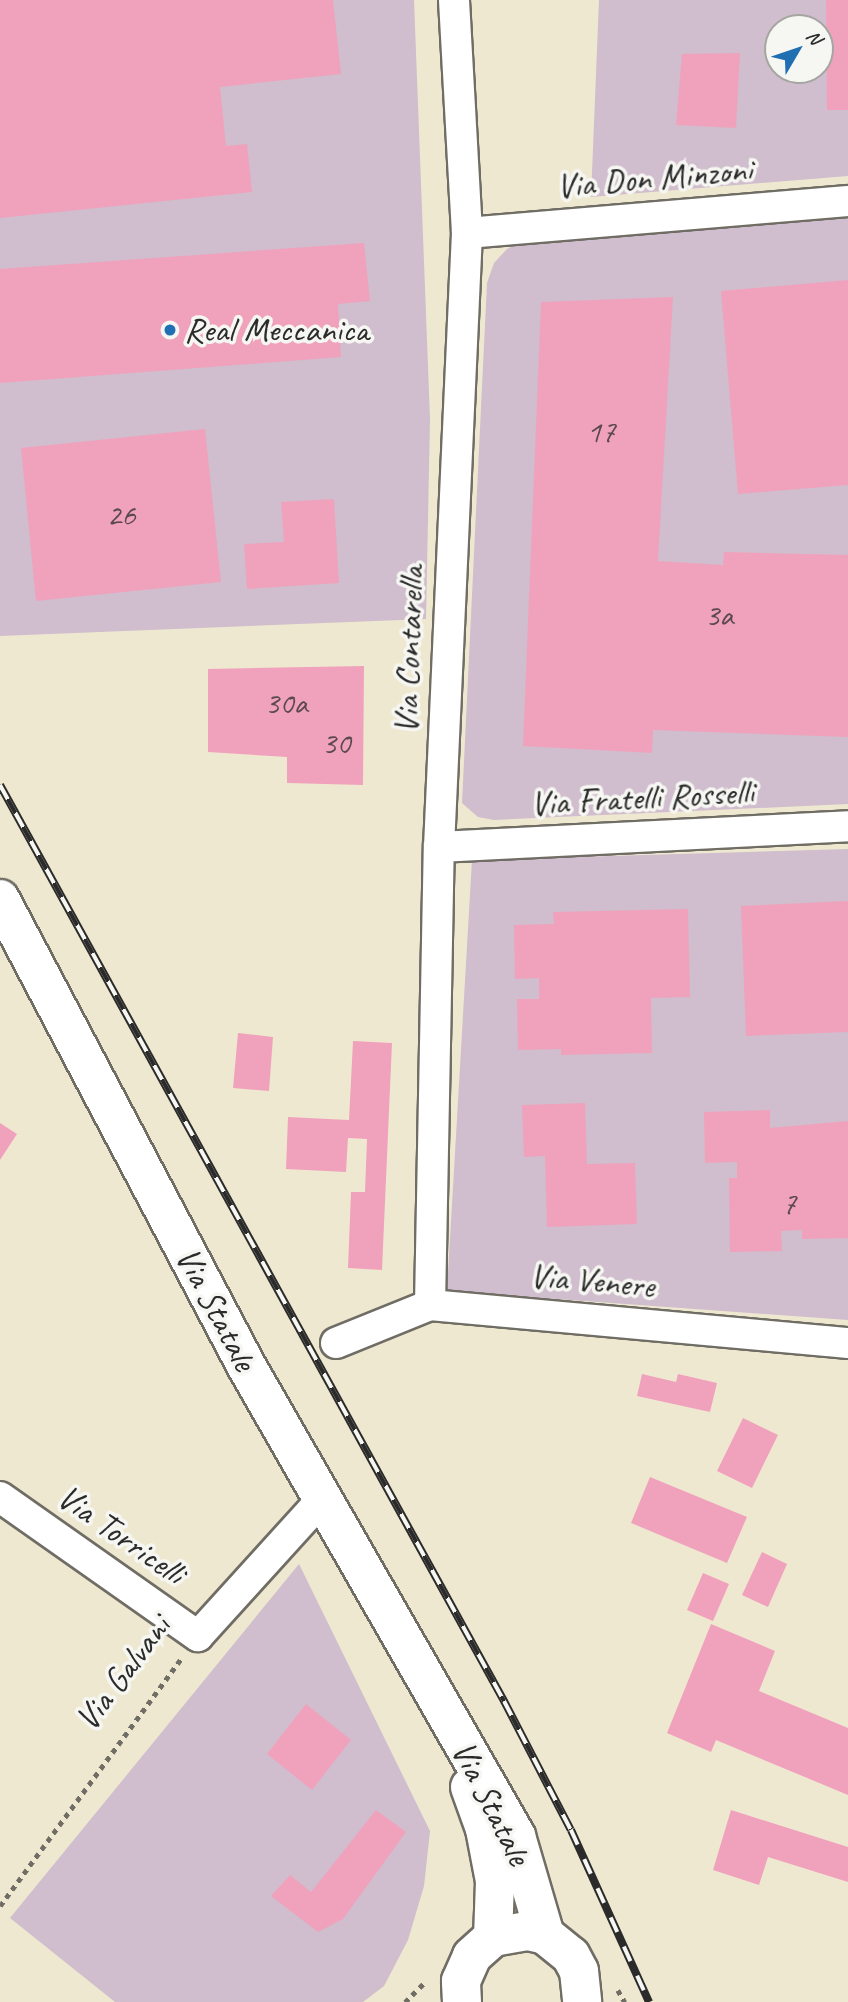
<!DOCTYPE html>
<style>
body{margin:0}
#map{position:relative;width:848px;height:2002px;overflow:hidden;background:#efe8d1;font-family:Caveat,sans-serif}
div>[style]{position:absolute}
.industrial>*{inset:0;background:#d0bdcd}
.building>*{inset:0;background:#f0a2bc}
.path>*{height:4.5px;margin-top:-2.25px;transform-origin:0;background:repeating-linear-gradient(90deg,#706d65 0 5px,transparent 0 10px)}
.roads{filter:drop-shadow(2px 0 #706d65) drop-shadow(-2px 0 #706d65) drop-shadow(0 2px #706d65) drop-shadow(0 -2px #706d65)}
.street>*{height:30px;margin:-15px;padding:0 15px;transform-origin:15px;border-radius:15px;background:#fff}
.secondary>*{height:38px;margin:-19px;padding:0 19px;transform-origin:19px;border-radius:19px;background:#fff}
.rail>*{height:8px;margin-top:-4px;transform-origin:0;background:repeating-linear-gradient(90deg,#f6f6f2 0 16px,#2b2b2b 0 32px);box-sizing:border-box;border-block:2px solid #2b2b2b}
.dots>*{width:19px;height:19px;translate:-50% -50%;box-sizing:border-box;border:4px solid #f6f6f2;border-radius:50%}
span{translate:-50% -50%;white-space:nowrap;text-align:center;line-height:1.15;-webkit-text-stroke:7px #f6f6f2;paint-order:stroke}
.number-label{font-size:32px;color:#5c494f}
.number-label span{-webkit-text-stroke-width:0}
.street-label{font-size:35px;color:#2b2b2b}
.poi-label{font-size:35px;color:#2b2b2b}
.left{translate:0 -50%;text-align:left}
.north{position:absolute;left:764px;top:14px;width:70px;height:70px;box-sizing:border-box;background:#f6f6f2;border:2px solid #a5a5a2;border-radius:50%;rotate:51deg;font-size:19px;font-weight:700;line-height:28px;text-align:center;color:#2b2b2b}
.north::after{content:'';display:block;margin:auto;width:24px;height:32px;background:#1f6fb2;clip-path:polygon(50% 0,100% 100%,50% 72%,0 100%)}
</style>
<div id="map">
<div class="industrial">
<i style="clip-path:polygon(0 0,414px 0,430px 419px,426px 619px,0 636px)"></i>
<i style="clip-path:polygon(evenodd,599px 0,848px 0,848px 176px,591px 197px,599px 0,778px 28px,820px 28px,820px 70px,778px 70px,778px 28px)"></i>
<i style="clip-path:polygon(848px 218px,848px 804px,494px 820px,478px 817px,462px 803px,487px 283px,494px 263px,507px 249px,524px 241px)"></i>
<i style="clip-path:polygon(848px 849px,848px 1320px,447px 1291px,472px 860px)"></i>
<i style="clip-path:polygon(299px 1564px,430px 1831px,424px 1886px,408px 1940px,384px 1986px,363px 2002px,115px 2002px,10px 1918px)"></i>
</div>
<div class="building">
<i style="clip-path:polygon(0 0,333px 0,341px 74px,220px 87px,226px 146px,247px 144px,252px 192px,0 218px)"></i>
<i style="clip-path:polygon(826px 0,848px 0,848px 110px,827px 110px)"></i>
<i style="clip-path:polygon(740px 53px,736px 128px,676px 125px,682px 54px)"></i>
<i style="clip-path:polygon(364px 243px,370px 301px,338px 304px,341px 357px,0 383px,0 269px)"></i>
<i style="clip-path:polygon(848px 280px,848px 485px,738px 494px,721px 291px)"></i>
<i style="clip-path:polygon(673px 297px,658px 561px,723px 565px,724px 552px,848px 555px,848px 737px,653px 730px,652px 753px,523px 746px,541px 302px)"></i>
<i style="clip-path:polygon(205px 429px,221px 582px,36px 601px,21px 448px)"></i>
<i style="clip-path:polygon(334px 499px,339px 583px,247px 589px,244px 544px,284px 542px,281px 502px)"></i>
<i style="clip-path:polygon(364px 666px,363px 785px,287px 783px,287px 757px,208px 752px,208px 669px)"></i>
<i style="clip-path:polygon(848px 901px,848px 1032px,746px 1036px,741px 906px)"></i>
<i style="clip-path:polygon(688px 909px,690px 997px,651px 998px,652px 1053px,561px 1055px,561px 1049px,518px 1050px,517px 999px,539px 999px,539px 978px,515px 979px,514px 925px,554px 924px,553px 912px)"></i>
<i style="clip-path:polygon(238px 1033px,273px 1037px,269px 1091px,233px 1088px)"></i>
<i style="clip-path:polygon(353px 1041px,392px 1043px,382px 1270px,348px 1268px,351px 1192px,365px 1192px,367px 1139px,348px 1138px,346px 1172px,286px 1169px,288px 1117px,349px 1120px)"></i>
<i style="clip-path:polygon(585px 1103px,587px 1164px,635px 1163px,637px 1224px,547px 1227px,545px 1156px,524px 1157px,522px 1105px)"></i>
<i style="clip-path:polygon(770px 1110px,770px 1128px,848px 1121px,848px 1238px,802px 1239px,802px 1230px,781px 1231px,782px 1251px,730px 1252px,729px 1178px,737px 1178px,737px 1162px,705px 1163px,704px 1112px)"></i>
<i style="clip-path:polygon(0 1123px,17px 1134px,0 1160px)"></i>
<i style="clip-path:polygon(642px 1374px,676px 1382px,678px 1374px,717px 1383px,710px 1412px,637px 1396px)"></i>
<i style="clip-path:polygon(743px 1418px,778px 1435px,752px 1488px,717px 1471px)"></i>
<i style="clip-path:polygon(650px 1477px,747px 1517px,727px 1563px,631px 1523px)"></i>
<i style="clip-path:polygon(762px 1552px,787px 1564px,768px 1607px,742px 1595px)"></i>
<i style="clip-path:polygon(703px 1573px,729px 1584px,713px 1621px,687px 1610px)"></i>
<i style="clip-path:polygon(711px 1624px,775px 1651px,759px 1691px,848px 1728px,848px 1795px,716px 1740px,711px 1752px,667px 1733px)"></i>
<i style="clip-path:polygon(306px 1704px,351px 1740px,312px 1790px,267px 1754px)"></i>
<i style="clip-path:polygon(376px 1810px,406px 1832px,343px 1919px,318px 1932px,271px 1896px,290px 1875px,311px 1892px)"></i>
<i style="clip-path:polygon(731px 1810px,848px 1847px,848px 1882px,768px 1857px,759px 1885px,713px 1870px)"></i>
</div>
<div class="path">
<i style="left:0;top:1906px;width:306px;rotate:-53.8deg"></i>
<i style="left:618px;top:1990px;width:14px;rotate:60deg"></i>
<i style="left:405px;top:2002px;width:28px;rotate:-45deg"></i>
</div>
<div class="roads">
<div class="street">
<i style="left:467px;top:233px;width:382px;rotate:-4.8deg"></i>
<i style="left:439px;top:847px;width:410px;rotate:-2.9deg"></i>
<i style="left:430px;top:1305px;width:458px;rotate:-88.9deg"></i>
<i style="left:439px;top:847px;width:615px;rotate:-87.39deg"></i>
<i style="left:467px;top:233px;width:233px;rotate:-93.2deg"></i>
<i style="left:336px;top:1343px;width:101px;rotate:-22deg"></i>
<i style="left:430px;top:1305px;width:420px;rotate:5.2deg"></i>
<i style="left:0;top:1497px;width:242px;rotate:35.1deg"></i>
<i style="left:198px;top:1636px;width:186px;rotate:-47.8deg"></i>
</div>
<div class="secondary">
<i style="left:0;top:899px;width:529px;rotate:62.18deg"></i>
<i style="left:247px;top:1367px;width:541px;rotate:60.16deg"></i>
<i style="left:516px;top:1836px;width:103px;rotate:73.7deg"></i>
<i style="left:470px;top:1787px;width:45px;rotate:70.3deg"></i>
<i style="left:485px;top:1829px;width:53px;rotate:79.1deg"></i>
<i style="left:495px;top:1881px;width:56px;rotate:92deg"></i>
<i style="left:462px;top:2002px;width:21px;rotate:-93deg"></i>
<i style="left:461px;top:1981px;width:27px;rotate:-66deg"></i>
<i style="left:472px;top:1956px;width:28px;rotate:-42deg"></i>
<i style="left:493px;top:1937px;width:36px;rotate:-10deg"></i>
<i style="left:528px;top:1931px;width:17px;rotate:13deg"></i>
<i style="left:545px;top:1935px;width:33px;rotate:39deg"></i>
<i style="left:571px;top:1956px;width:17px;rotate:62deg"></i>
<i style="left:579px;top:1971px;width:31px;rotate:84deg"></i>
</div>
</div>
<div class="rail">
<i style="left:0;top:785px;width:1046px;rotate:61.18deg"></i>
<i style="left:504px;top:1701px;width:145px;rotate:62.6deg"></i>
<i style="left:571px;top:1830px;width:189px;rotate:65.6deg"></i>
</div>
<div class="dots">
<i style="left:170px;top:330px;background:#1f6fb2"></i>
</div>
<div class="number-label">
<span style="left:601px;top:432px">17</span>
<span style="left:121px;top:515px">26</span>
<span style="left:719px;top:615px">3a</span>
<span style="left:286px;top:703px">30a</span>
<span style="left:336px;top:743px">30</span>
<span style="left:789px;top:1204px">7</span>
</div>
<div class="street-label">
<span style="left:654px;top:178px;rotate:-5deg">Via Don Minzoni</span>
<span style="left:409px;top:650px;rotate:-88deg">Via Contarella</span>
<span style="left:642px;top:798px;rotate:-3deg">Via Fratelli Rosselli</span>
<span style="left:592px;top:1281px;rotate:5deg">Via Venere</span>
<span style="left:216px;top:1309px;rotate:62deg">Via Statale</span>
<span style="left:121px;top:1535px;rotate:35deg">Via Torricelli</span>
<span style="left:123px;top:1673px;rotate:-53deg">Via Galvani</span>
<span style="left:491px;top:1803px;rotate:63deg">Via Statale</span>
</div>
<div class="poi-label">
<span class="left" style="left:184px;top:330px">Real Meccanica</span>
</div>
<div class="north">N</div>
</div>
